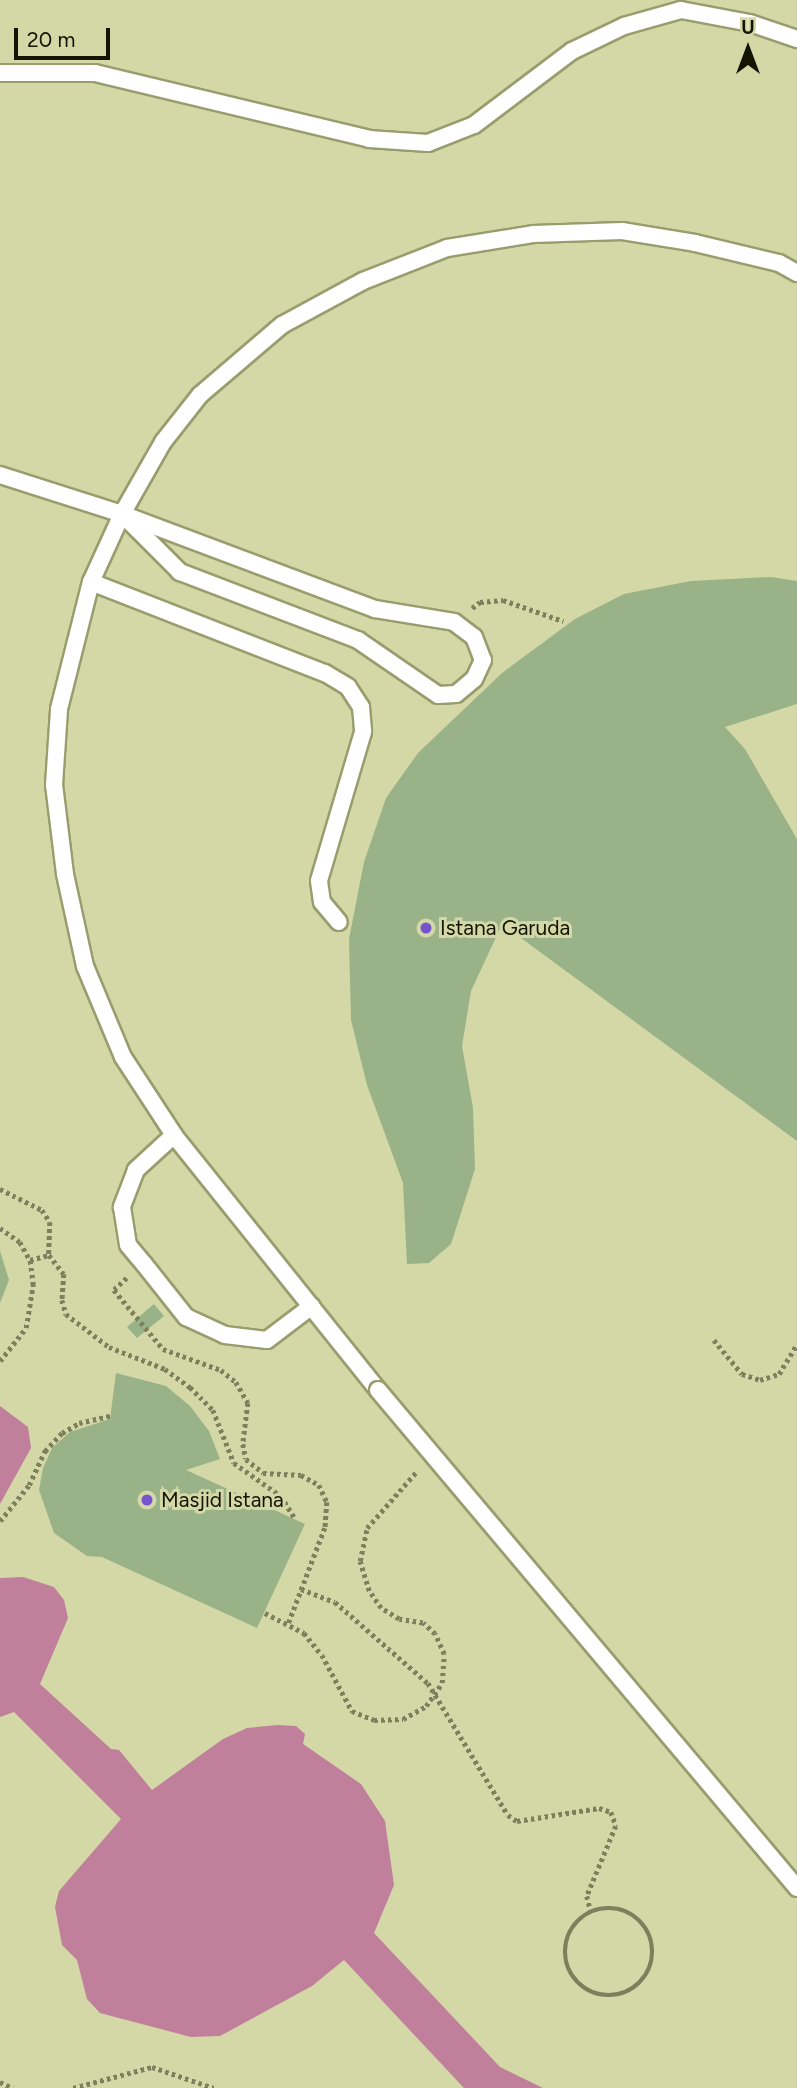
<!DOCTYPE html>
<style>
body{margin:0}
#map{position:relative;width:797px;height:2088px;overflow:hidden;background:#d3d8a6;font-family:Figtree,sans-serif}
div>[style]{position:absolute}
.water>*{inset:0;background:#c07f9b}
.building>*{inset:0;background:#9ab288}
.path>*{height:4.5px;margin-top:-2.25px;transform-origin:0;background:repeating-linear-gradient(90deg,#7d805d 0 3.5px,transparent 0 7px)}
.path>.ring{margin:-2.25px;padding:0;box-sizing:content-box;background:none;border:4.5px solid #7d805d;border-radius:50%}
.roads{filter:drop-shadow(2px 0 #999d6e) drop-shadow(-2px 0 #999d6e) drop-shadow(0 2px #999d6e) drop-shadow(0 -2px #999d6e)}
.lane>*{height:16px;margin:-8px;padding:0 8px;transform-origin:8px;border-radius:8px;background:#fff}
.path-bridge>*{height:4.5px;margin-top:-2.25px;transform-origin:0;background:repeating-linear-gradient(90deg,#7d805d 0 3.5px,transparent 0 7px)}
.bridges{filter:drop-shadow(2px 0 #999d6e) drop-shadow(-2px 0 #999d6e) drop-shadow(0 2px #999d6e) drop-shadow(0 -2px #999d6e)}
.lane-bridge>*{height:16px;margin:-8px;padding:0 8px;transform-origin:8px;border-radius:8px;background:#fff}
.dots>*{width:19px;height:19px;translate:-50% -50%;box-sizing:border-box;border:4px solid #d3d8a6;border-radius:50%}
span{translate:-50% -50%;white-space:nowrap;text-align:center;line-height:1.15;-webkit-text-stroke:6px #d3d8a6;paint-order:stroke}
.poi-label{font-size:21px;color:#131403}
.left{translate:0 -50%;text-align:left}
.north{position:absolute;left:713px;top:14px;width:70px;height:70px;-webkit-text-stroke:5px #d3d8a6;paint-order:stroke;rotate:0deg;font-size:19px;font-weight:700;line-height:28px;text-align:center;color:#131403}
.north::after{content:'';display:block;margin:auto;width:24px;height:32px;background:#131403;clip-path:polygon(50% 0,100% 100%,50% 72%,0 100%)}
.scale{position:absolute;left:14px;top:28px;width:96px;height:32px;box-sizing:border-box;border:4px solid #131403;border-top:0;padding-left:9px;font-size:21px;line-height:24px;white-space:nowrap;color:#131403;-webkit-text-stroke:5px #d3d8a6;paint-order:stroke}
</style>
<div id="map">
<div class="water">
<i style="clip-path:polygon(0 1406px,28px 1427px,31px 1448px,0 1504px)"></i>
<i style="clip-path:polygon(23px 1577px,54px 1587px,64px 1600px,68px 1618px,40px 1684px,111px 1749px,119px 1750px,152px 1790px,223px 1739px,247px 1728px,278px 1725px,296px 1726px,305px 1734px,303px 1744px,361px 1784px,385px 1821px,394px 1885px,374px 1933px,500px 2067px,543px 2088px,464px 2088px,344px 1960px,312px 1986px,220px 2036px,191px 2037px,100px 2013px,87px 1999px,77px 1960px,62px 1945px,55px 1907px,59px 1891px,121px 1819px,14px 1712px,0 1717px,0 1578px)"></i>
</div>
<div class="building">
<i style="clip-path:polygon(771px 577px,797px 581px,797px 704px,725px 727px,745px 749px,797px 839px,797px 1141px,521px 938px,504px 920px,471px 991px,462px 1046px,473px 1108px,475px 1169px,451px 1244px,429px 1263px,407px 1264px,403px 1183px,367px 1085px,351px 1020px,349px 939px,364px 862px,386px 798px,418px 753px,502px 673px,575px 619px,624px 594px,691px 581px)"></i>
<i style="clip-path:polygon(0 1251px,9px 1280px,0 1303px)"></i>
<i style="clip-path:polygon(154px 1304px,164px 1316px,137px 1338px,127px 1327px)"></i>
<i style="clip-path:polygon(116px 1373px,166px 1386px,190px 1406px,209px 1431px,220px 1459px,186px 1470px,305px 1524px,257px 1628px,102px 1557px,87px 1556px,54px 1533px,39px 1490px,43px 1468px,52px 1448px,70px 1432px,110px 1419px)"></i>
</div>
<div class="path">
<i style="left:472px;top:608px;width:10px;rotate:-37deg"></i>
<i style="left:480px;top:602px;width:23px;rotate:-5deg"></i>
<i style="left:503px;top:600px;width:64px;rotate:19.3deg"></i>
<i style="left:0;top:1189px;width:47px;rotate:26.6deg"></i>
<i style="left:42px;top:1210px;width:14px;rotate:56deg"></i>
<i style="left:50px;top:1222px;width:33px;rotate:92deg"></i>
<i style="left:49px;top:1255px;width:24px;rotate:52deg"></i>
<i style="left:64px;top:1274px;width:26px;rotate:94deg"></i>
<i style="left:62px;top:1300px;width:15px;rotate:74deg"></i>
<i style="left:66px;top:1314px;width:54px;rotate:37.5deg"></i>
<i style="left:109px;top:1347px;width:60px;rotate:21.4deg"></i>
<i style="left:165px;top:1369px;width:31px;rotate:36deg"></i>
<i style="left:190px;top:1387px;width:33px;rotate:45deg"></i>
<i style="left:213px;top:1410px;width:57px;rotate:68.4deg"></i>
<i style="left:234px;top:1463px;width:57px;rotate:35.1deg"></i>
<i style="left:281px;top:1496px;width:26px;rotate:58deg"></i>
<i style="left:0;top:1228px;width:24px;rotate:35deg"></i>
<i style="left:20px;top:1242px;width:21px;rotate:61deg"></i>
<i style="left:30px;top:1260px;width:20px;rotate:-15deg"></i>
<i style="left:127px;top:1278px;width:18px;rotate:137deg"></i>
<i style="left:114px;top:1290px;width:77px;rotate:50.3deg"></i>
<i style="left:163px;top:1349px;width:62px;rotate:19.9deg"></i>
<i style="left:221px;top:1370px;width:19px;rotate:39deg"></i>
<i style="left:236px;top:1382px;width:24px;rotate:60deg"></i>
<i style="left:248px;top:1403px;width:41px;rotate:97deg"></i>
<i style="left:243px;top:1444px;width:15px;rotate:79deg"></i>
<i style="left:246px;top:1459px;width:22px;rotate:39deg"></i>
<i style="left:263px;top:1473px;width:38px;rotate:3deg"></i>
<i style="left:301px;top:1475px;width:21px;rotate:29deg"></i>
<i style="left:319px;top:1485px;width:19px;rotate:65deg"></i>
<i style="left:327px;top:1502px;width:26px;rotate:94deg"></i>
<i style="left:325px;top:1528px;width:104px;rotate:110.9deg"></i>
<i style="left:714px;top:1340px;width:44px;rotate:50.5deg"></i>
<i style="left:742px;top:1374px;width:19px;rotate:18deg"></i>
<i style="left:760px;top:1380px;width:20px;rotate:-18deg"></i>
<i style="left:779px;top:1374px;width:35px;rotate:-59deg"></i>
<i style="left:0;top:1361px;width:42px;rotate:-51.8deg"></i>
<i style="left:26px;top:1328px;width:44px;rotate:-80.8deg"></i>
<i style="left:33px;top:1285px;width:25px;rotate:-97deg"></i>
<i style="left:0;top:1521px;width:46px;rotate:-51.1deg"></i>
<i style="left:29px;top:1485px;width:38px;rotate:-65deg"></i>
<i style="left:45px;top:1451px;width:25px;rotate:-47deg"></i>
<i style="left:62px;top:1433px;width:20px;rotate:-30deg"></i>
<i style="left:79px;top:1423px;width:32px;rotate:-13deg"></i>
<i style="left:301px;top:1589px;width:36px;rotate:21deg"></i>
<i style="left:335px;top:1602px;width:123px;rotate:41.1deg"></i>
<i style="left:428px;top:1683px;width:154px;rotate:58.8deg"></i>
<i style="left:508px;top:1815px;width:11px;rotate:34deg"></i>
<i style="left:517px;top:1821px;width:83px;rotate:-9deg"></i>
<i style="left:599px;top:1808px;width:13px;rotate:18deg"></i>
<i style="left:611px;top:1812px;width:15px;rotate:70deg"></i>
<i style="left:616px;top:1826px;width:76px;rotate:112.5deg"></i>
<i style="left:587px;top:1896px;width:16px;rotate:76deg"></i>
<i style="left:369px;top:1591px;width:31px;rotate:-107deg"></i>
<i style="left:360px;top:1561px;width:34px;rotate:-78deg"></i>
<i style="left:367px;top:1528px;width:77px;rotate:-48.7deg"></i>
<i class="ring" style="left:565px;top:1908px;width:83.5px;height:83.5px"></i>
<i style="left:0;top:2082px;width:14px;rotate:25deg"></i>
<i style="left:73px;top:2088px;width:82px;rotate:-14.9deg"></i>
<i style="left:152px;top:2067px;width:65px;rotate:18.7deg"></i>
</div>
<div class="roads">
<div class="lane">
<i style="left:0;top:73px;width:95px"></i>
<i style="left:95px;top:73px;width:282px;rotate:13.5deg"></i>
<i style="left:369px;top:139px;width:59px;rotate:3.9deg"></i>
<i style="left:428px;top:143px;width:49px;rotate:-21.4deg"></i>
<i style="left:474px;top:125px;width:123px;rotate:-37.1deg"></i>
<i style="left:572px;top:51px;width:58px;rotate:-25.7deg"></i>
<i style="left:624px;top:26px;width:59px;rotate:-15.7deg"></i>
<i style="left:681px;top:10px;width:70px;rotate:10.7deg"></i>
<i style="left:750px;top:23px;width:50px;rotate:18.8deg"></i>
<i style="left:0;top:475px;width:128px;rotate:17.7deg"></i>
<i style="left:122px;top:514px;width:270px;rotate:20.6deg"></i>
<i style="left:375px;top:609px;width:80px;rotate:9.3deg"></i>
<i style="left:454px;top:622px;width:25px;rotate:37deg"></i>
<i style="left:474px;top:637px;width:25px;rotate:69deg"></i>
<i style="left:483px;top:660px;width:21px;rotate:115deg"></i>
<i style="left:474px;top:679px;width:23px;rotate:140deg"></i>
<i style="left:456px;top:694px;width:18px;rotate:177deg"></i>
<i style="left:438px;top:695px;width:97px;rotate:-145.5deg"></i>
<i style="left:358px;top:640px;width:191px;rotate:-159.1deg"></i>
<i style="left:180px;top:572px;width:82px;rotate:-135deg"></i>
<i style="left:91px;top:582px;width:251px;rotate:21.3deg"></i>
<i style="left:325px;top:673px;width:27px;rotate:31deg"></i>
<i style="left:348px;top:687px;width:24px;rotate:57deg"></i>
<i style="left:361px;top:707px;width:25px;rotate:85deg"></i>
<i style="left:363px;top:732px;width:155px;rotate:106.5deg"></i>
<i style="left:319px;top:881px;width:21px;rotate:82deg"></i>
<i style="left:322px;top:902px;width:26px;rotate:50deg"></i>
<i style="left:174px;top:1135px;width:52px;rotate:137.4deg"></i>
<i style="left:136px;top:1170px;width:40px;rotate:111deg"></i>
<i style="left:122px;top:1207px;width:38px;rotate:81deg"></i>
<i style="left:128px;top:1245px;width:25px;rotate:50deg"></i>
<i style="left:144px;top:1264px;width:68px;rotate:51.6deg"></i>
<i style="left:186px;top:1317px;width:43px;rotate:24.8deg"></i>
<i style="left:225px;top:1335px;width:42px;rotate:6.8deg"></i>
<i style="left:267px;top:1340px;width:56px;rotate:-37.1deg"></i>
<i style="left:378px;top:1390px;width:327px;rotate:-128.7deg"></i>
<i style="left:174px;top:1135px;width:93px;rotate:-123.2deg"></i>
<i style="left:123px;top:1057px;width:99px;rotate:-112.7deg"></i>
<i style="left:85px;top:966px;width:94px;rotate:-102.3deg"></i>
<i style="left:65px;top:874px;width:90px;rotate:-97deg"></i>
<i style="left:54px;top:785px;width:76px;rotate:-86.2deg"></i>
<i style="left:59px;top:709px;width:131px;rotate:-75.9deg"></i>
<i style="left:91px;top:582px;width:75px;rotate:-65.5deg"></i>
<i style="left:122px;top:514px;width:83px;rotate:-60.3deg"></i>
<i style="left:163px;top:442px;width:60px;rotate:-51.8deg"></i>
<i style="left:200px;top:395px;width:108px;rotate:-40.5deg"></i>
<i style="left:282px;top:325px;width:92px;rotate:-28.5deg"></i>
<i style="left:363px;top:281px;width:90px;rotate:-21.4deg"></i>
<i style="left:447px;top:248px;width:87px;rotate:-9.2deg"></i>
<i style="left:533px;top:234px;width:89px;rotate:-1.9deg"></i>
<i style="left:622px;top:231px;width:74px;rotate:9.3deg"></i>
<i style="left:695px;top:243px;width:86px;rotate:13.4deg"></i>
<i style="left:779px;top:263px;width:21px;rotate:29deg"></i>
</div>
</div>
<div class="path-bridge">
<i style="left:265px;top:1613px;width:44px;rotate:27.1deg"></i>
<i style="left:304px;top:1633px;width:28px;rotate:51deg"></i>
<i style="left:322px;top:1655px;width:64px;rotate:61.8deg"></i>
<i style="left:352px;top:1711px;width:24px;rotate:22deg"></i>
<i style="left:374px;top:1720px;width:29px;rotate:-2deg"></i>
<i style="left:403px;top:1719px;width:26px;rotate:-29deg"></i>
<i style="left:426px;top:1706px;width:28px;rotate:-55deg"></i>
<i style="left:442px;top:1683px;width:29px;rotate:-86deg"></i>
<i style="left:444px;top:1654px;width:22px;rotate:-114deg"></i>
<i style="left:435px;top:1634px;width:16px;rotate:-137deg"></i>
<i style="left:423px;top:1623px;width:24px;rotate:-171deg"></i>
<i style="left:399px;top:1619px;width:21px;rotate:-149deg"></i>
<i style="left:381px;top:1608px;width:21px;rotate:-125deg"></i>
</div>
<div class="bridges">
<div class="lane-bridge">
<i style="left:378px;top:1390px;width:651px;rotate:49.92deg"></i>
</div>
</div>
<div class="dots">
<i style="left:426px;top:928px;background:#7654ce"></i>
<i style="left:147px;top:1500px;background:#7654ce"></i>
</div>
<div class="poi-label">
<span class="left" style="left:440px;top:928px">Istana Garuda</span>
<span class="left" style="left:161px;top:1500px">Masjid Istana</span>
</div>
<div class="north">U</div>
<div class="scale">20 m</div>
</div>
